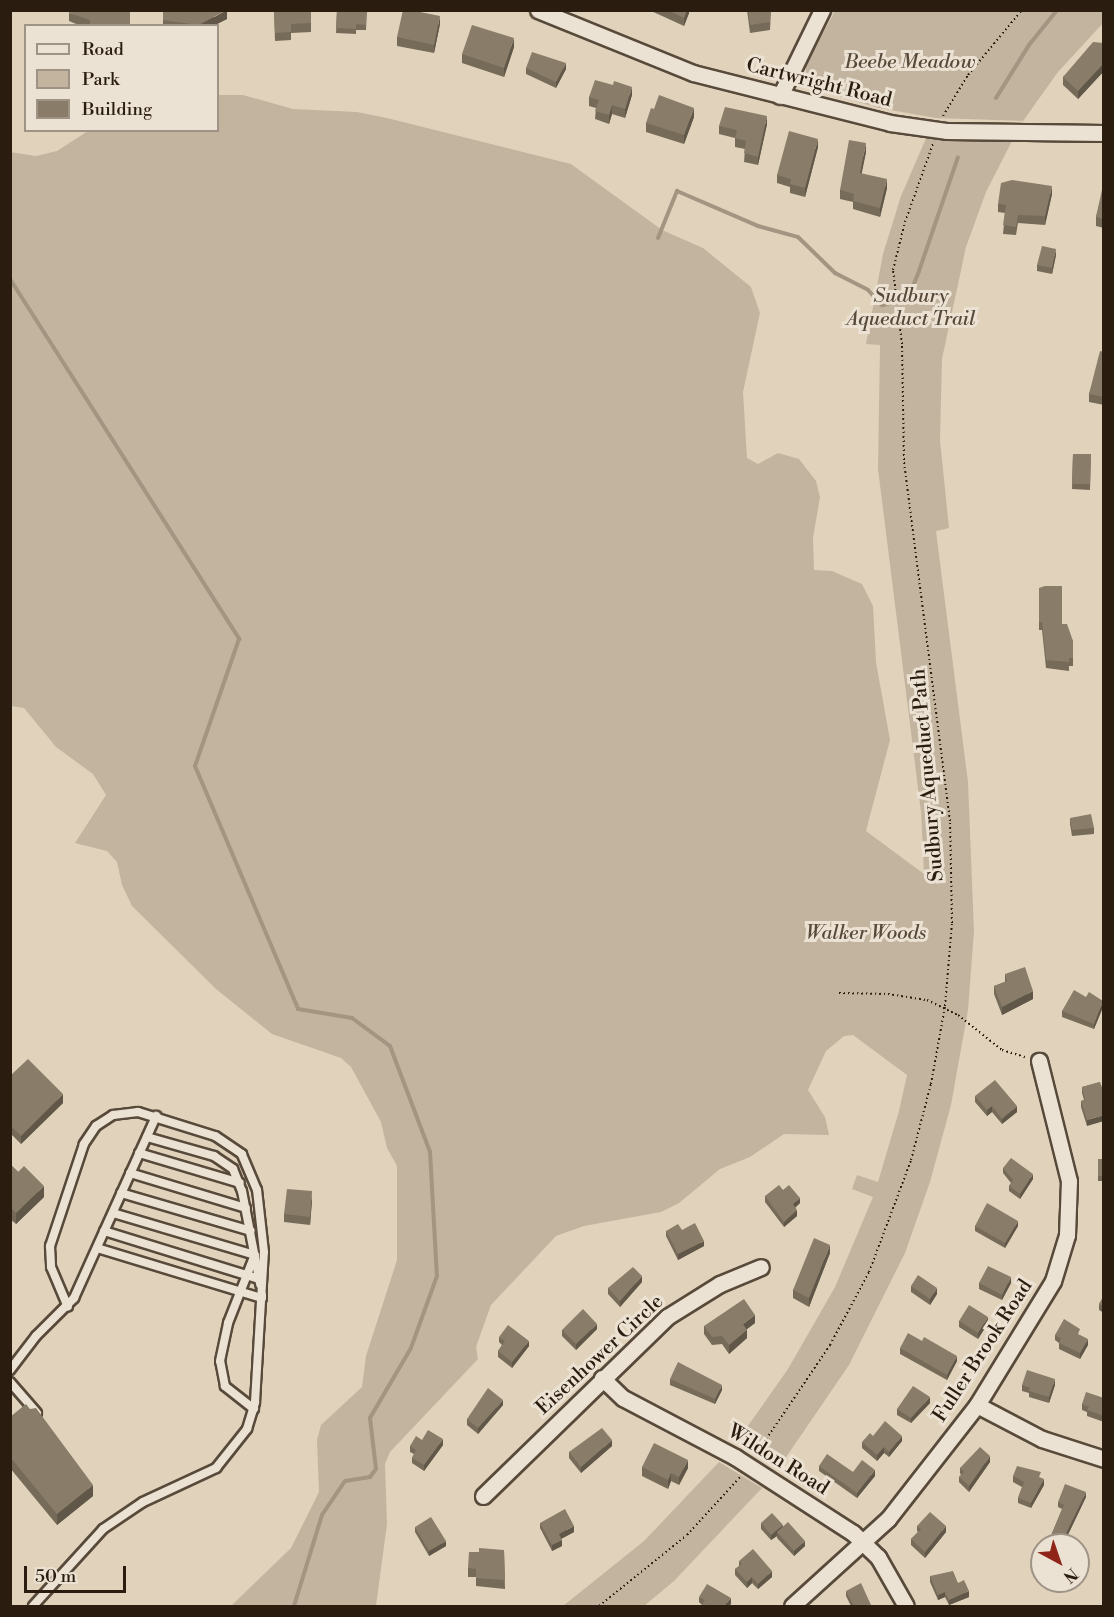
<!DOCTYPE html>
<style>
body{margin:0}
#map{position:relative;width:1114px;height:1617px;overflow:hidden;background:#e1d3bb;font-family:"Libre Bodoni",serif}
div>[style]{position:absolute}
.green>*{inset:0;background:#c2b49e}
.stream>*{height:4px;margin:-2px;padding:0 2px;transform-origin:2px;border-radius:2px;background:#a39581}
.path>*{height:2px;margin-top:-1px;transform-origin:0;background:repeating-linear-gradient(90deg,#2a1d0f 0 1.5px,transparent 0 4.5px)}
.roads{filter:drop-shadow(2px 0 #584a3a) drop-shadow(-2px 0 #584a3a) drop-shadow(0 2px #584a3a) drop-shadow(0 -2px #584a3a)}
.service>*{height:8px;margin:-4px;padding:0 4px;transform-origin:4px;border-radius:4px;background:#ece2d3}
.minor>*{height:15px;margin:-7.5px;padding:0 7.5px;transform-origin:7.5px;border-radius:7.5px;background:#ece2d3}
.wall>*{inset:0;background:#766b59}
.shaded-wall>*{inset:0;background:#605749}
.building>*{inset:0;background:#897c68}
span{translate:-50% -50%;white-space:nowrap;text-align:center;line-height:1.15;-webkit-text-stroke:6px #ece2d3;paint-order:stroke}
.park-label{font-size:20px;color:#584a3a;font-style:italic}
.street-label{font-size:20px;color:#2a1d0f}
.frame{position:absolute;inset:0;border:12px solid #2a1d0f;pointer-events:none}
.legend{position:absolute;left:24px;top:24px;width:195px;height:108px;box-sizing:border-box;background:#ece2d3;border:2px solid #9e9385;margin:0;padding:8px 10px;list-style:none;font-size:18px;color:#2a1d0f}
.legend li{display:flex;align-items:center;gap:12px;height:30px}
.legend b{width:30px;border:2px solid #9e9385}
.north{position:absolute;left:1030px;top:1533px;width:60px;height:60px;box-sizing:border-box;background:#ece2d3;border:2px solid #9e9385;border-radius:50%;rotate:140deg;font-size:16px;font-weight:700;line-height:24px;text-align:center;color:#2a1d0f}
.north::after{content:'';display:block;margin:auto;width:21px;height:27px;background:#8f2418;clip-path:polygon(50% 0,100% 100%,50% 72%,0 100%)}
.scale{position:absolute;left:24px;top:1566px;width:102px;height:27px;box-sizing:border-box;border:3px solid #2a1d0f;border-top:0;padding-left:8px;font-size:18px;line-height:21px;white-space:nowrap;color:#2a1d0f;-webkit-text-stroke:4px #ece2d3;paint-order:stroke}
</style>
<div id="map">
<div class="green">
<i style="clip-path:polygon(835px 11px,1103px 10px,1104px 22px,1058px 72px,1023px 121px,936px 118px,879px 108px,819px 91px,812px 84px,806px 77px,806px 64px)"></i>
<i style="clip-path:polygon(218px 95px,243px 95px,293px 109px,357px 112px,387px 118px,571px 164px,662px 230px,703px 248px,751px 287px,760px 313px,743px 392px,747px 458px,758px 464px,778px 453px,799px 459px,816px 481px,820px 497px,813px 538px,814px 570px,832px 571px,862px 584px,873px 606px,876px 662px,890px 740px,866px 831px,924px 874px,921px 812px,878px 469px,880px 345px,866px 344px,883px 254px,901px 196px,927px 136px,1013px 139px,986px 192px,966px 247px,942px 359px,940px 440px,949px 528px,936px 531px,968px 782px,974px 931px,968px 1010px,951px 1105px,930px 1182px,905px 1253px,849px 1365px,778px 1469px,736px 1443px,788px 1369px,835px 1287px,873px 1197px,852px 1189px,857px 1175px,878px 1182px,899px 1111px,907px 1075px,853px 1035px,844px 1036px,826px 1051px,808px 1090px,825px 1117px,829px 1135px,784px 1134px,750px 1157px,720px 1169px,679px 1203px,661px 1212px,584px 1226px,556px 1236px,491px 1305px,476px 1347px,478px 1359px,390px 1452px,385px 1464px,387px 1524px,376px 1606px,231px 1606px,291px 1548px,319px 1492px,317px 1440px,321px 1425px,362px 1387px,366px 1356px,397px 1260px,397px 1166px,387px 1148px,381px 1122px,351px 1067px,341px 1058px,272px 1034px,216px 989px,132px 906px,122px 885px,117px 862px,107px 851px,75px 843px,106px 795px,93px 774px,56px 747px,24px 708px,11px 706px,10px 152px,36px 156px,57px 151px,88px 131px,218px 130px)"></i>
<i style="clip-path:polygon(719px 1462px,762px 1488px,674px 1581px,644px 1606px,563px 1606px,644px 1541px)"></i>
</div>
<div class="stream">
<i style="left:996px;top:98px;width:62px;rotate:-58.1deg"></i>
<i style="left:1029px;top:45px;width:45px;rotate:-51.3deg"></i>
<i style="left:658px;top:238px;width:51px;rotate:-68deg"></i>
<i style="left:677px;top:191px;width:88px;rotate:23.4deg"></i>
<i style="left:758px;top:226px;width:41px;rotate:15.4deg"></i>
<i style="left:798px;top:237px;width:52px;rotate:44.2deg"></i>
<i style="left:835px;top:273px;width:37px;rotate:27deg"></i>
<i style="left:868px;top:290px;width:21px;rotate:47deg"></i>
<i style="left:882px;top:305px;width:22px;rotate:-13deg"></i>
<i style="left:903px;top:300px;width:7px;rotate:-34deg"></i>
<i style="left:909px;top:296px;width:27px;rotate:-68deg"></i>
<i style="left:919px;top:271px;width:120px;rotate:-71.1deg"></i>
<i style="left:10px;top:279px;width:427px;rotate:57.5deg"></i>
<i style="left:239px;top:639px;width:134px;rotate:109.1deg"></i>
<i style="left:195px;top:766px;width:264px;rotate:67deg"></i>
<i style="left:298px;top:1009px;width:55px;rotate:9.5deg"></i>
<i style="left:352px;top:1018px;width:47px;rotate:36.4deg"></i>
<i style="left:390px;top:1046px;width:113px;rotate:69.3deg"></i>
<i style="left:430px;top:1152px;width:124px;rotate:86.8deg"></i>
<i style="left:437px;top:1276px;width:77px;rotate:109.9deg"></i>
<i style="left:411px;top:1348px;width:81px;rotate:120.4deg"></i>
<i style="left:370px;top:1418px;width:51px;rotate:83.3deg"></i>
<i style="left:376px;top:1469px;width:10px;rotate:127deg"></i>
<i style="left:370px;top:1477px;width:25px;rotate:171deg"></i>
<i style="left:345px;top:1481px;width:41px;rotate:124.1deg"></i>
<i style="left:322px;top:1515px;width:95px;rotate:107.1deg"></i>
</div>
<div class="path">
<i style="left:943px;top:116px;width:48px;rotate:-58.6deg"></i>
<i style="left:968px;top:75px;width:85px;rotate:-50.3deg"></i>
<i style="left:839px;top:993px;width:49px;rotate:1.2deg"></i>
<i style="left:888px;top:994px;width:39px;rotate:9deg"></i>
<i style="left:927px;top:1000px;width:34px;rotate:26deg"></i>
<i style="left:958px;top:1015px;width:56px;rotate:38.5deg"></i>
<i style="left:1002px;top:1050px;width:24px;rotate:17deg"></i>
<i style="left:756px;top:1454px;width:132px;rotate:-55.8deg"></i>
<i style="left:830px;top:1345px;width:83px;rotate:-61.9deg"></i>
<i style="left:869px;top:1272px;width:120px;rotate:-69.4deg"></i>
<i style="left:911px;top:1160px;width:79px;rotate:-75.3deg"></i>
<i style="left:931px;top:1084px;width:79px;rotate:-79.8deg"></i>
<i style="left:945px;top:1006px;width:83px;rotate:-85.2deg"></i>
<i style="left:952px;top:923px;width:102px;rotate:-91.1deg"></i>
<i style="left:950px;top:821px;width:364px;rotate:-97.3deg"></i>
<i style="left:904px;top:460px;width:116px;rotate:-91deg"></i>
<i style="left:902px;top:344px;width:75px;rotate:-96.9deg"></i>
<i style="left:893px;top:270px;width:49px;rotate:-76deg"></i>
<i style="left:905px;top:222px;width:83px;rotate:-70.3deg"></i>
<i style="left:599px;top:1606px;width:113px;rotate:-38.9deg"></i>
<i style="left:687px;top:1535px;width:80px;rotate:-47.5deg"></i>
</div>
<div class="roads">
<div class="service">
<i style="left:147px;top:1137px;width:70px;rotate:15.8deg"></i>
<i style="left:214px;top:1156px;width:23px;rotate:34deg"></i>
<i style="left:233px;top:1169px;width:24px;rotate:68deg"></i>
<i style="left:242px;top:1191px;width:95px;rotate:79deg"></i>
<i style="left:139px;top:1153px;width:105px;rotate:16.5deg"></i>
<i style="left:130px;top:1173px;width:121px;rotate:16.8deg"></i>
<i style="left:121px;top:1193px;width:135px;rotate:16.3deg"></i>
<i style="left:113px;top:1213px;width:148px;rotate:16.5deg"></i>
<i style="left:104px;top:1231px;width:162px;rotate:17.2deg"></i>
<i style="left:97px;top:1248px;width:172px;rotate:16.9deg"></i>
<i style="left:262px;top:1298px;width:3px;rotate:-90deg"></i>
<i style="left:10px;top:1370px;width:43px;rotate:-52.6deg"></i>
<i style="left:36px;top:1336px;width:54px;rotate:-45deg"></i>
<i style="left:74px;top:1298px;width:200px;rotate:-65.7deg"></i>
<i style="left:10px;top:1382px;width:41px;rotate:48.9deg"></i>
<i style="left:254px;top:1409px;width:37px;rotate:-142deg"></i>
<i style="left:225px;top:1386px;width:25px;rotate:-101deg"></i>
<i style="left:220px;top:1361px;width:39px;rotate:-78deg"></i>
<i style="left:228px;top:1323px;width:71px;rotate:-68.5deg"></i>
<i style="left:33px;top:1606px;width:104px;rotate:-47.7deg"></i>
<i style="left:103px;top:1529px;width:48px;rotate:-34deg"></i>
<i style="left:143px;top:1502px;width:81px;rotate:-25deg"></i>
<i style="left:216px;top:1468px;width:50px;rotate:-51.5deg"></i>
<i style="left:247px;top:1429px;width:28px;rotate:-73deg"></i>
<i style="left:255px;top:1402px;width:150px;rotate:-86.6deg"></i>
<i style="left:264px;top:1252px;width:62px;rotate:-96.4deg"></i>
<i style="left:257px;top:1190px;width:39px;rotate:-113deg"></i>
<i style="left:242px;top:1154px;width:32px;rotate:-146deg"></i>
<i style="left:215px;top:1136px;width:81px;rotate:-162.7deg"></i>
<i style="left:138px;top:1112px;width:25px;rotate:173deg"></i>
<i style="left:113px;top:1115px;width:20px;rotate:147deg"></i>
<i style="left:96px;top:1126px;width:22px;rotate:124deg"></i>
<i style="left:84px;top:1144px;width:108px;rotate:108.4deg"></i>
<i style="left:50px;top:1246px;width:21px;rotate:87deg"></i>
<i style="left:51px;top:1267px;width:43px;rotate:67deg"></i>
</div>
<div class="minor">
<i style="left:538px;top:10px;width:167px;rotate:22.1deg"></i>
<i style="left:693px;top:73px;width:203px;rotate:14.2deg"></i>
<i style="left:890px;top:123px;width:58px;rotate:8deg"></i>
<i style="left:947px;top:131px;width:157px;rotate:0.7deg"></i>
<i style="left:780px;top:96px;width:96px;rotate:-64deg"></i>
<i style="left:602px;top:1378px;width:29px;rotate:44deg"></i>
<i style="left:623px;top:1398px;width:127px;rotate:27.8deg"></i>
<i style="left:735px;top:1457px;width:140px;rotate:32.8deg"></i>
<i style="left:853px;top:1533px;width:35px;rotate:44deg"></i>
<i style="left:878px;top:1557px;width:56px;rotate:60.3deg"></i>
<i style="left:977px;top:1405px;width:73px;rotate:27.6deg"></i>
<i style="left:1042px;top:1439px;width:65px;rotate:17.9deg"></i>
<i style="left:483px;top:1496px;width:257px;rotate:-44.2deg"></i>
<i style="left:667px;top:1317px;width:62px;rotate:-31.9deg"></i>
<i style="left:720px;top:1284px;width:44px;rotate:-22.5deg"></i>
<i style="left:792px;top:1606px;width:130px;rotate:-42.2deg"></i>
<i style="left:888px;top:1519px;width:145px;rotate:-52deg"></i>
<i style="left:977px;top:1405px;width:145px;rotate:-58.5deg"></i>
<i style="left:1053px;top:1281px;width:48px;rotate:-73.1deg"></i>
<i style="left:1067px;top:1235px;width:54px;rotate:-87.9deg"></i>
<i style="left:1069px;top:1181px;width:124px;rotate:-104deg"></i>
</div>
</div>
<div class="wall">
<i style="clip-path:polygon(163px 10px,227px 19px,213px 26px,163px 26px)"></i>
<i style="clip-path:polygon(274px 10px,311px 10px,311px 32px,291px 33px,291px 40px,275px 41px)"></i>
<i style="clip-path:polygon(337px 10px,367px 10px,366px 30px,356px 30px,356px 34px,336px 33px)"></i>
<i style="clip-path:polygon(649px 10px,689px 10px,689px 13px,684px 26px)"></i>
<i style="clip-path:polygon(747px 10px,771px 10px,770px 30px,750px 33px)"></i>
<i style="clip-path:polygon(69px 13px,130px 26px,81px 26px,69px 21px)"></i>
<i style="clip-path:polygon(440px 24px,434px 53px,397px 46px,397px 37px)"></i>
<i style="clip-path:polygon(1104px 43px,1104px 71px,1078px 99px,1063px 85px,1063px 77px)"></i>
<i style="clip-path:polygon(514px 47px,504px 77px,462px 63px,462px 54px)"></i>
<i style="clip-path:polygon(526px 68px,566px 69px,556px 88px,526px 74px)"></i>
<i style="clip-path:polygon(632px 95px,625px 118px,612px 114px,609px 124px,595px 119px,596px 108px,589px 106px,589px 97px)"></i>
<i style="clip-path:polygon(694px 117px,684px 144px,646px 132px,646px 123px)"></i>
<i style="clip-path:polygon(767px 124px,758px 165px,744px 162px,745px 149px,735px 147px,735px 138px,719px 134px,719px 126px)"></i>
<i style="clip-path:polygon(818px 147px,805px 197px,790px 193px,790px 187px,777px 183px,777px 175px)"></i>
<i style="clip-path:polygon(866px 152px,861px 174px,887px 188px,880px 217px,853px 209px,853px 202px,840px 199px,840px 190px)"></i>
<i style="clip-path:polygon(1104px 186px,1104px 228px,1096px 226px,1096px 217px)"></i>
<i style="clip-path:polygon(1052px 194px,1045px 225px,1018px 223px,1016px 235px,1003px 234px,1005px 213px,998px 212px,998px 204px)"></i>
<i style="clip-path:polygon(1056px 255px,1052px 274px,1037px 271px,1037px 265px)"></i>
<i style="clip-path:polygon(1104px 352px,1104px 405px,1089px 402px,1089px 394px)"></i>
<i style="clip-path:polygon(1073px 454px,1091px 454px,1090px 490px,1072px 489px)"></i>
<i style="clip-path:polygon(1039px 588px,1073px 641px,1073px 666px,1069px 666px,1069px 671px,1046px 668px,1042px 630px,1039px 630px)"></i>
<i style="clip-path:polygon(1070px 818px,1094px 828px,1094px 834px,1072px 836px,1070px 824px)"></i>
<i style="clip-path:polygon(1005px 974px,1033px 999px,1002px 1015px,994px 994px,994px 986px,1005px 982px)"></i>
<i style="clip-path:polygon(1103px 1007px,1094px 1029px,1062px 1017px,1062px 1011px)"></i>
<i style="clip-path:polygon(10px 1076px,63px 1103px,21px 1144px,10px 1133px)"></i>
<i style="clip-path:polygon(1100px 1082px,1087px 1126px,1081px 1107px,1081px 1101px,1084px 1100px,1082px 1093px,1082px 1087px)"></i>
<i style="clip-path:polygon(975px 1096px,1017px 1112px,1002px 1124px,992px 1112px,987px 1116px,975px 1102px)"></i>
<i style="clip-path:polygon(1098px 1159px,1104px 1159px,1103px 1198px,1103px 1181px,1098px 1181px)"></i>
<i style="clip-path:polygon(10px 1164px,44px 1197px,16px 1224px,10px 1219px)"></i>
<i style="clip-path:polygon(1003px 1168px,1033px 1179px,1020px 1199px,1009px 1191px,1009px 1186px,1011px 1183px,1003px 1173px)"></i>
<i style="clip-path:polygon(783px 1190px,800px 1203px,795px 1207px,797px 1216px,784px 1227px,765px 1202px,765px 1196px)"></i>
<i style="clip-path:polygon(312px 1200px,310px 1225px,284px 1222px,284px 1214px)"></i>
<i style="clip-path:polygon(975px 1226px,1018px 1226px,1005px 1248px,975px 1231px)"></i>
<i style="clip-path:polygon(682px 1230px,704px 1246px,678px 1260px,666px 1236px,666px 1231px)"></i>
<i style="clip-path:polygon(830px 1253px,809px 1307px,793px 1298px,793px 1290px)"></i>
<i style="clip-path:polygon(642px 1282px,620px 1307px,608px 1294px,608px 1288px)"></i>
<i style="clip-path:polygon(979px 1283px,1011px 1283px,1002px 1300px,979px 1289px)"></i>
<i style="clip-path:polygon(911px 1286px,937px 1294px,930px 1305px,911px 1292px)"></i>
<i style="clip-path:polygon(1104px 1296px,1104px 1313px,1099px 1310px,1099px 1304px)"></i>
<i style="clip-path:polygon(959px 1321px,988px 1323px,978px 1339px,959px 1327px)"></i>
<i style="clip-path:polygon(755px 1323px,747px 1329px,747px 1338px,729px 1354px,722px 1344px,712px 1345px,704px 1334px,704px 1326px)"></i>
<i style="clip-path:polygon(597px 1329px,576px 1350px,562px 1336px,562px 1330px)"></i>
<i style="clip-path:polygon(1055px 1335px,1080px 1335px,1088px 1345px,1080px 1359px,1059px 1349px,1059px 1343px,1055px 1340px)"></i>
<i style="clip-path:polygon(499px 1337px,529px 1346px,512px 1368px,498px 1357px,498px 1351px,502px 1345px,499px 1342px)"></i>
<i style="clip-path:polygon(900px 1348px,957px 1361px,947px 1380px,900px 1354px)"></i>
<i style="clip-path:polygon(670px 1379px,722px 1390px,715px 1404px,670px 1385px)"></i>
<i style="clip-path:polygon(1022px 1385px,1055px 1385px,1049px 1403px,1029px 1397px,1029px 1393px,1022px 1391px)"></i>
<i style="clip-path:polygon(1104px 1398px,1104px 1422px,1087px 1416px,1087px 1412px,1082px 1410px,1082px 1404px)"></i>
<i style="clip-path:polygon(930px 1403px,911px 1423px,897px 1415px,897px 1409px)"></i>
<i style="clip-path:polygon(503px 1405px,478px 1434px,467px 1425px,467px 1419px)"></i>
<i style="clip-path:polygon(30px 1409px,93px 1496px,57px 1525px,10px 1468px,10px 1417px)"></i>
<i style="clip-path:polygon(422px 1440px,443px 1445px,424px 1471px,412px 1463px,412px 1458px,414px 1454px,410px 1452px,410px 1446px)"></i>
<i style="clip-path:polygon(902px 1441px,889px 1457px,884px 1453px,877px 1461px,862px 1448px,862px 1442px)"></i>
<i style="clip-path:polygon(612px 1446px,581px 1473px,569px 1458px,569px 1452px)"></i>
<i style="clip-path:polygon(990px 1462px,969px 1492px,959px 1482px,959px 1477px,961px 1475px,960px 1473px,960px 1468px)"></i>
<i style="clip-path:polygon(819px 1466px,853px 1472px,875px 1476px,857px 1498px,819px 1471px)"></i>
<i style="clip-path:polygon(642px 1467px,688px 1468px,679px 1485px,671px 1481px,668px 1489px,642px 1476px)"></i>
<i style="clip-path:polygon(1013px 1476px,1041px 1478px,1044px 1485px,1031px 1508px,1018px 1503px,1018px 1498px,1022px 1487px,1013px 1482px)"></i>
<i style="clip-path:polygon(1086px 1497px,1063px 1545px,1057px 1545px,1050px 1543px,1050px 1538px,1062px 1509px,1058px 1507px,1058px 1502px)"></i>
<i style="clip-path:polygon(540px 1523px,574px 1532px,561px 1539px,562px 1546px,552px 1551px,540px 1528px)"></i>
<i style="clip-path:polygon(761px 1523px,783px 1527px,805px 1546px,794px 1556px,777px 1538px,777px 1536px,771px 1540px,761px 1529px)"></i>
<i style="clip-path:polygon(917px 1526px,946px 1532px,925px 1558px,911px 1545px,911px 1539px,918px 1532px,917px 1531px)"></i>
<i style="clip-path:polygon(415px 1527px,446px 1546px,429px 1556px,415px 1532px)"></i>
<i style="clip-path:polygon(504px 1550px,505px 1589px,476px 1586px,476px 1577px,468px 1577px,468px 1568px,479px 1552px)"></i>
<i style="clip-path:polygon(739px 1561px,772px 1577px,758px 1589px,752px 1583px,747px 1588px,735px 1575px,735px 1569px,739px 1566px)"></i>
<i style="clip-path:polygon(930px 1576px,958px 1583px,969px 1597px,949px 1605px,945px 1597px,938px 1600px,930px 1582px)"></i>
<i style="clip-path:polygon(846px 1591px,871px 1606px,851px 1606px,846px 1596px)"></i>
<i style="clip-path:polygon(699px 1597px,731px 1604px,702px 1605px,699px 1602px)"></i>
</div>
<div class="shaded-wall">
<i style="clip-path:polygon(227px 10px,227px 19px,213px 26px,198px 26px)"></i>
<i style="clip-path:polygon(687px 10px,689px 10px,689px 13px,684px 26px,684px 18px)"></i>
<i style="clip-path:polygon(440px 16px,440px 24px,434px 53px,434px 45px)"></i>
<i style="clip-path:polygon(514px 38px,514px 47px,504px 77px,504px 68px)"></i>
<i style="clip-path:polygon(566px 63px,566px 69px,556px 88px,556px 82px)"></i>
<i style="clip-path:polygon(1104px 63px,1104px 71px,1078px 99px,1078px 91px)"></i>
<i style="clip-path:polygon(632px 87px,632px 95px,625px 118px,625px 109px)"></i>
<i style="clip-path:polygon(612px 105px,612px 114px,609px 124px,609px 115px)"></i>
<i style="clip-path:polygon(694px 108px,694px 117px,684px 144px,684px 135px)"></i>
<i style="clip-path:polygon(767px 116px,767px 124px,758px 165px,758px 157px)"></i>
<i style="clip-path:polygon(818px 139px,818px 147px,805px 197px,805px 188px)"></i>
<i style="clip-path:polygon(866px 143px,866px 152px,860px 182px,860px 173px)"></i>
<i style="clip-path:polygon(887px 179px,887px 188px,880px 217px,880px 208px)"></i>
<i style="clip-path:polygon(1052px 186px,1052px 194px,1045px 225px,1045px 216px)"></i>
<i style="clip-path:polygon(1056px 249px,1056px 255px,1052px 274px,1052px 268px)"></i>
<i style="clip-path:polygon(1033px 991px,1033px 999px,1002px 1015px,1002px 1007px)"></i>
<i style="clip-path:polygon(1103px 1001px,1103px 1007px,1094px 1029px,1094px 1024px)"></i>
<i style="clip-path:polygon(63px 1094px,63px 1103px,21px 1144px,21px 1136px)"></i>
<i style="clip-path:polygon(992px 1106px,992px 1112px,987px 1116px,987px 1110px)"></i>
<i style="clip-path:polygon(1017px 1106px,1017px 1112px,1002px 1124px,1002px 1119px)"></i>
<i style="clip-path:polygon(1104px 1115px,1104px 1121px,1087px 1126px,1087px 1120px)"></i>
<i style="clip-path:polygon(1033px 1174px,1033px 1179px,1020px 1199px,1020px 1194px)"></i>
<i style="clip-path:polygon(44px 1186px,44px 1197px,16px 1224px,16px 1213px)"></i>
<i style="clip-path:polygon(312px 1191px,312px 1200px,310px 1225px,310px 1217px)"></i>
<i style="clip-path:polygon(800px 1198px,800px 1203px,793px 1210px,793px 1204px)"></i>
<i style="clip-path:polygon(797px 1210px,797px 1216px,784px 1227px,784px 1222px)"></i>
<i style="clip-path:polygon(1018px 1221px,1018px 1226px,1005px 1248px,1005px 1243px)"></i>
<i style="clip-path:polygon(704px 1241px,704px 1246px,678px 1260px,678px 1254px)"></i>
<i style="clip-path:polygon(830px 1245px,830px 1253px,809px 1307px,809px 1298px)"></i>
<i style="clip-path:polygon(642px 1276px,642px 1282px,620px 1307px,620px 1301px)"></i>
<i style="clip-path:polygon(1011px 1277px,1011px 1283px,1002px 1300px,1002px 1295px)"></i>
<i style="clip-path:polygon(937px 1288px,937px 1294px,930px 1305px,930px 1299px)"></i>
<i style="clip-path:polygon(755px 1315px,755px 1323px,743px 1332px,743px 1324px)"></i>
<i style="clip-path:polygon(988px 1317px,988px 1323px,978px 1339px,978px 1333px)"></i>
<i style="clip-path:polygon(597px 1324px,597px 1329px,576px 1350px,576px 1344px)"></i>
<i style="clip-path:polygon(747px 1330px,747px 1338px,729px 1354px,729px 1345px)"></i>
<i style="clip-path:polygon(1088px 1339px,1088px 1345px,1080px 1359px,1080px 1353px)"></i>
<i style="clip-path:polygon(529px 1341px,529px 1346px,512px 1368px,512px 1362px)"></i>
<i style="clip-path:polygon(957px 1356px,957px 1361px,947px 1380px,947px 1375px)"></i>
<i style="clip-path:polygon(1055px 1379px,1055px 1385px,1049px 1403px,1049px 1397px)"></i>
<i style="clip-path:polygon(722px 1385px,722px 1390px,715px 1404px,715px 1399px)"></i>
<i style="clip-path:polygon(930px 1397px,930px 1403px,911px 1423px,911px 1418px)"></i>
<i style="clip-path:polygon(503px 1400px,503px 1405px,478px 1434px,478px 1428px)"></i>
<i style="clip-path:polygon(902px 1436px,902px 1441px,889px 1457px,889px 1452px)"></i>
<i style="clip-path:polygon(443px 1439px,443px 1445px,424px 1471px,424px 1465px)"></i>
<i style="clip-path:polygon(612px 1440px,612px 1446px,581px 1473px,581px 1467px)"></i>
<i style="clip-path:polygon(884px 1447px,884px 1453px,877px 1461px,877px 1455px)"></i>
<i style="clip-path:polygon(990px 1456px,990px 1462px,969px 1492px,969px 1486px)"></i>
<i style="clip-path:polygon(688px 1460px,688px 1468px,679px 1485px,679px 1477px)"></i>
<i style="clip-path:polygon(875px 1470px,875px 1476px,857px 1498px,857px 1493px)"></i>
<i style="clip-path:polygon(671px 1473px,671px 1481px,668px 1489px,668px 1480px)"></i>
<i style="clip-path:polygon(1044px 1479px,1044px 1485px,1031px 1508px,1031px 1503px)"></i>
<i style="clip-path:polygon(93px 1485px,93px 1496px,57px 1525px,57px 1514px)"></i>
<i style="clip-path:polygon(1086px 1492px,1086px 1497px,1063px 1545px,1062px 1545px,1062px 1542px)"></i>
<i style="clip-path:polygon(783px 1525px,783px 1531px,777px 1532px,777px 1536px,771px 1540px,771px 1535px)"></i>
<i style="clip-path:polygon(574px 1526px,574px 1532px,559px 1540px,559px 1534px)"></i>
<i style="clip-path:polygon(946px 1526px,946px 1532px,925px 1558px,925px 1552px)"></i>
<i style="clip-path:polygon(562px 1540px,562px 1546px,552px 1551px,552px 1545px)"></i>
<i style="clip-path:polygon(446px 1541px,446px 1546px,429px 1556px,429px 1551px)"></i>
<i style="clip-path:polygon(805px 1541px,805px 1546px,794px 1556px,794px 1551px)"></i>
<i style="clip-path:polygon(772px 1571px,772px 1577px,758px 1589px,758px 1584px)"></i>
<i style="clip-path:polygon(752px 1577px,752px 1583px,747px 1588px,747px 1582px)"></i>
<i style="clip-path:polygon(969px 1591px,969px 1597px,949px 1605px,949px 1600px)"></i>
<i style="clip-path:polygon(945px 1592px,945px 1597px,938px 1600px,938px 1595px)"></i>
<i style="clip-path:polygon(731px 1598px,731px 1604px,729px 1606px,724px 1606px)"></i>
</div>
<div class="building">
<i style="clip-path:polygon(70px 10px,130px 10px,130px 25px,90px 26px,90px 20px,69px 13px)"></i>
<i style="clip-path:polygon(163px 10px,227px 10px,198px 25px,163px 20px)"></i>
<i style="clip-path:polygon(274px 10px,311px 10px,311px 23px,291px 24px,291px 32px,275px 33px)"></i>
<i style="clip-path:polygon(337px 10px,366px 10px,366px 25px,356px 24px,356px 29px,336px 28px)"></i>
<i style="clip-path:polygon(403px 10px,410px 10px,440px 16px,434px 45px,397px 37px)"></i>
<i style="clip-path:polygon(668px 10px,687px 10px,684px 18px)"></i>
<i style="clip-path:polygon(748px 10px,770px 10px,770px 22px,750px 25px)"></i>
<i style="clip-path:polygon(472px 25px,514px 38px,504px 68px,462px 54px)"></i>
<i style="clip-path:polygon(1093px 42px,1104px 43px,1104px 63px,1078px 91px,1063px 77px)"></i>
<i style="clip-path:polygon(532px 52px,566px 63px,556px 82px,526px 68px)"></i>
<i style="clip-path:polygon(595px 80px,613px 85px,614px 81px,632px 87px,625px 109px,612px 105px,609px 115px,595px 111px,599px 100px,589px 97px)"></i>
<i style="clip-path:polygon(659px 95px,694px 108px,684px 135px,646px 123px,651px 108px,654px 109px)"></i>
<i style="clip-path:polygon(725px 107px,767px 116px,758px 157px,744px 153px,746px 141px,735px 138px,737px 130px,719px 126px)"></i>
<i style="clip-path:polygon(789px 131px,818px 139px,805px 188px,790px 184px,791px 179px,777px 175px)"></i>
<i style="clip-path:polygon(849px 140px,866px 143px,860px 173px,887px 179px,880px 208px,853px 201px,854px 194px,840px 190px)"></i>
<i style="clip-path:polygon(1012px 180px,1052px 186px,1045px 216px,1018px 215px,1016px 227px,1003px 225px,1006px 205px,998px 204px,1001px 183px)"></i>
<i style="clip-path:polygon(1103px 185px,1104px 186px,1104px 219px,1096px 217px)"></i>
<i style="clip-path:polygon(1042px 246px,1056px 249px,1052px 268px,1037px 265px)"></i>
<i style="clip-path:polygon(1100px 351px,1104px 352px,1104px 397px,1089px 394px)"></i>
<i style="clip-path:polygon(1073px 454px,1091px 454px,1090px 484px,1072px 484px)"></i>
<i style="clip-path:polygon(1045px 586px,1062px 586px,1062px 624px,1067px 624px,1073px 641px,1073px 658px,1069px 658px,1069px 662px,1046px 660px,1042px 622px,1039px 622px,1039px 588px)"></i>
<i style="clip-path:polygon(1091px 814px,1094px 828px,1072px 830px,1070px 818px)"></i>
<i style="clip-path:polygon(1025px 967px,1033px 991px,1002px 1007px,994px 986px,1007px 981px,1005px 974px)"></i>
<i style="clip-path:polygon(1074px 990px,1086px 997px,1089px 992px,1103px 1001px,1094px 1024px,1062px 1011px)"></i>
<i style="clip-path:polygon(28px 1059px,63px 1094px,21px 1136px,10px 1125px,10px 1076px)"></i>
<i style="clip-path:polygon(995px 1080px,1017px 1106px,1002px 1119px,992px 1106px,987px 1110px,975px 1096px)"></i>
<i style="clip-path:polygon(1100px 1082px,1104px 1093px,1104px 1115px,1087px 1120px,1081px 1101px,1085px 1100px,1082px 1087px)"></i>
<i style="clip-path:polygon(1011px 1158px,1033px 1174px,1020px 1194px,1009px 1186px,1013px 1180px,1003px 1168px)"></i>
<i style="clip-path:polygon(1098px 1159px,1104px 1159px,1104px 1193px,1103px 1176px,1098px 1176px)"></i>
<i style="clip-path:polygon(10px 1164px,18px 1172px,24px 1166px,44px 1186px,16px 1213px,10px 1207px)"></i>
<i style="clip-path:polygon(779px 1185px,783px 1190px,789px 1185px,800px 1198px,793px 1204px,797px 1210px,784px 1222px,765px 1196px)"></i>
<i style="clip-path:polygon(287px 1189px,312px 1191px,310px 1217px,284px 1214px)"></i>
<i style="clip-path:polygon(987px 1203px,1018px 1221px,1005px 1243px,975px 1226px)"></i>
<i style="clip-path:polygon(695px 1223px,704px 1241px,678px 1254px,666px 1231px,678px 1224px,682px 1230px)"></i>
<i style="clip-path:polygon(814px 1238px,830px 1245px,809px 1298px,793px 1290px)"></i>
<i style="clip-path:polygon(988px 1266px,1011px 1277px,1002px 1295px,979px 1283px)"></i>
<i style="clip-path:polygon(633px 1267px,642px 1276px,620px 1301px,608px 1288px)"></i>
<i style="clip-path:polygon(918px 1275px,937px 1288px,930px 1299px,911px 1286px)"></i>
<i style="clip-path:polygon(1104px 1296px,1104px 1307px,1099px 1304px)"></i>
<i style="clip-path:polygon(744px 1299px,755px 1315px,743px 1324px,747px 1330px,729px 1345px,722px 1336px,712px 1337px,704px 1326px)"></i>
<i style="clip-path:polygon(969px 1305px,988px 1317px,978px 1333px,959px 1321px)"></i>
<i style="clip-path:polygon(583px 1309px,597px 1324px,576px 1344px,562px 1330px)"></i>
<i style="clip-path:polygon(1064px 1319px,1080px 1329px,1078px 1334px,1088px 1339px,1080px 1353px,1059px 1343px,1061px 1339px,1055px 1335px)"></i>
<i style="clip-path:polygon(508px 1325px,529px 1341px,512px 1362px,498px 1351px,505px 1341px,499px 1337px)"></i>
<i style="clip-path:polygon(908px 1333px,922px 1341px,924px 1337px,957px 1356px,947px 1375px,900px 1348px)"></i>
<i style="clip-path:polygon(678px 1362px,722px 1385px,715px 1399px,670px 1379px)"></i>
<i style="clip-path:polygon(1027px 1370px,1055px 1379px,1049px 1397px,1029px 1391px,1030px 1388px,1022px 1385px)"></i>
<i style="clip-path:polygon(913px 1386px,930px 1397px,911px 1418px,897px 1409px)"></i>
<i style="clip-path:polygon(488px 1388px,503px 1400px,478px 1428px,467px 1419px)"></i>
<i style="clip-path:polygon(1086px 1392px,1104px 1398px,1104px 1416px,1087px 1410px,1089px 1407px,1082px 1404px)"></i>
<i style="clip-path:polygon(26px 1404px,30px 1409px,36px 1408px,93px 1485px,57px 1514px,10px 1457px,10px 1417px)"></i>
<i style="clip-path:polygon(885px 1421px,902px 1436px,889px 1452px,884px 1447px,877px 1455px,862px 1442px,870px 1433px,873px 1436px)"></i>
<i style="clip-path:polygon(602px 1428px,612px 1440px,581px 1467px,569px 1452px)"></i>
<i style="clip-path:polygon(428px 1430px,443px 1439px,424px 1465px,412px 1458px,416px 1450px,410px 1446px,416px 1436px,422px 1440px)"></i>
<i style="clip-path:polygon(654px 1443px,688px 1460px,679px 1477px,671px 1473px,668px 1480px,642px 1467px)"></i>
<i style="clip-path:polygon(980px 1447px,990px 1456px,969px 1486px,959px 1477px,964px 1472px,960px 1468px)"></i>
<i style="clip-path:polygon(827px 1454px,853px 1472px,862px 1460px,875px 1470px,857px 1493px,819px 1466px)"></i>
<i style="clip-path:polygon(1017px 1466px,1041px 1472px,1039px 1477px,1044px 1479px,1031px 1503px,1018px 1498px,1024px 1482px,1013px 1476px)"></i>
<i style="clip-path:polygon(1065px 1484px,1086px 1492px,1062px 1542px,1050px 1538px,1064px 1505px,1058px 1502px)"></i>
<i style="clip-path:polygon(565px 1509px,574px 1526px,559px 1534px,562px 1540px,552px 1545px,540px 1523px)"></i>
<i style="clip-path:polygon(930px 1512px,946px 1526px,925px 1552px,911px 1539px,921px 1529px,917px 1526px)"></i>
<i style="clip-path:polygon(772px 1513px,783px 1525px,771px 1535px,761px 1523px)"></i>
<i style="clip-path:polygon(431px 1517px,446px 1541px,429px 1551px,415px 1527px)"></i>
<i style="clip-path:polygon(788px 1522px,805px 1541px,794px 1551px,777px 1532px)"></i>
<i style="clip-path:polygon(479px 1548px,504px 1550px,505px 1580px,476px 1578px,476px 1569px,468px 1568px,469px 1552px,479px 1552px)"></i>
<i style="clip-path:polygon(753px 1549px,772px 1571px,758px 1584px,752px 1577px,747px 1582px,735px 1569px,742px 1564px,739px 1561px)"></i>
<i style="clip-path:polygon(953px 1571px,958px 1583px,964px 1580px,969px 1591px,949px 1600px,945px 1592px,938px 1595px,930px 1576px)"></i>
<i style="clip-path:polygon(861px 1583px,871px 1605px,868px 1606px,854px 1606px,846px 1591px)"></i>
<i style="clip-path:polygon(707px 1584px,731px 1598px,724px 1606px,701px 1606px,705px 1600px,699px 1597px)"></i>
</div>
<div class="park-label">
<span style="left:910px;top:62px">Beebe Meadow</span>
<span style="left:911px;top:308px">Sudbury<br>Aqueduct Trail</span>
<span style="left:866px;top:933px">Walker Woods</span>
</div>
<div class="street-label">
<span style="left:819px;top:83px;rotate:14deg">Cartwright Road</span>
<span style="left:928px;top:775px;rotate:-95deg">Sudbury Aqueduct Path</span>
<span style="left:983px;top:1351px;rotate:-57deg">Fuller Brook Road</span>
<span style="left:600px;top:1355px;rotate:-43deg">Eisenhower Circle</span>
<span style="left:778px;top:1460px;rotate:32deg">Wildon Road</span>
</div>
<div class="frame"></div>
<ul class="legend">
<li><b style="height:8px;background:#ece2d3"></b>Road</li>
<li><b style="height:16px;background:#c2b49e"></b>Park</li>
<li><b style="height:16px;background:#897c68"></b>Building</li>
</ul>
<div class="north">N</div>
<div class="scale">50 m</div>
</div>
